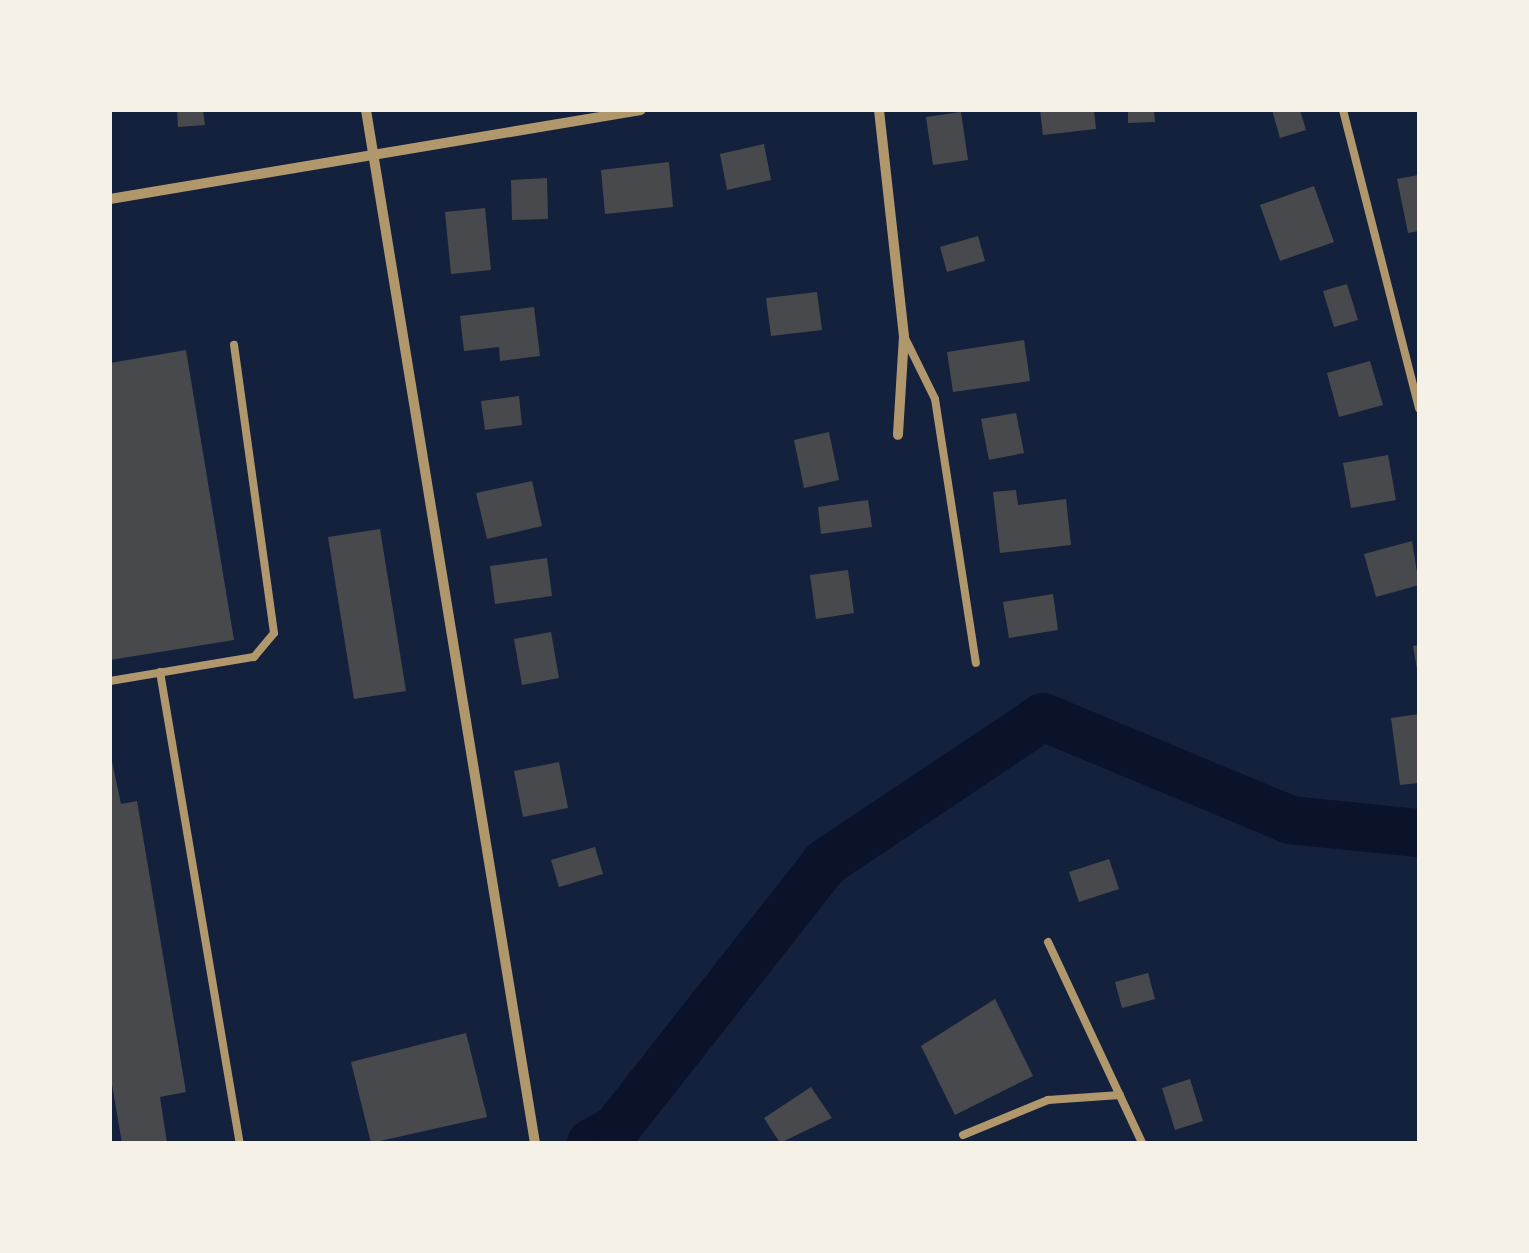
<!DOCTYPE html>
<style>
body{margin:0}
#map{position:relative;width:1529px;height:1253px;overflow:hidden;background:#14213d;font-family:Mulish,sans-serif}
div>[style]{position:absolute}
.river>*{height:48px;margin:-24px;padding:0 24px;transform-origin:24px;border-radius:24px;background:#0b132b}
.building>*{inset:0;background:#48494c}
.service>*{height:8px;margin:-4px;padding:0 4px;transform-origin:4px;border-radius:4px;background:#b1986c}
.minor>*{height:10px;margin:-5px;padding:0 5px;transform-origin:5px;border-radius:5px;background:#b1986c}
span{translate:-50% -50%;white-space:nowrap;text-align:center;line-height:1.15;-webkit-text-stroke:9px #f6f1e7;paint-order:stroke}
.frame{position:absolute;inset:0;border:112px solid #f6f1e7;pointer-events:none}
</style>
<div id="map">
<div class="river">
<i style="left:591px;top:1143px;width:29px;rotate:-29deg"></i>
<i style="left:616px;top:1129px;width:338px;rotate:-51.8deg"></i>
<i style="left:825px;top:863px;width:262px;rotate:-33.8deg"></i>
<i style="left:1043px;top:717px;width:268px;rotate:22.6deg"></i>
<i style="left:1290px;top:820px;width:130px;rotate:5.8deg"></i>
</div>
<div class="building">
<i style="clip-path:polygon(177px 110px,203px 110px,205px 125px,178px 127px)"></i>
<i style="clip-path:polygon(1040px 110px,1094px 110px,1096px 129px,1043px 135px)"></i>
<i style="clip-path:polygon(1128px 110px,1154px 110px,1155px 122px,1128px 123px)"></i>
<i style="clip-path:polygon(1272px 110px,1300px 110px,1306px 130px,1280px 138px)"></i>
<i style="clip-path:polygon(961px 112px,968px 160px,933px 165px,926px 117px)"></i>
<i style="clip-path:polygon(764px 144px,771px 180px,727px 190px,720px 154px)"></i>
<i style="clip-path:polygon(669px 162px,673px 207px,605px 214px,601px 170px)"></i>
<i style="clip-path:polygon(1419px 175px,1419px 231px,1408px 233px,1397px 179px)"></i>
<i style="clip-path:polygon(547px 178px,548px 219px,512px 220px,511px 180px)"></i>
<i style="clip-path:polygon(1314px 186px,1334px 242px,1280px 261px,1260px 205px)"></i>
<i style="clip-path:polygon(485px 208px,491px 270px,451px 274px,445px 212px)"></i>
<i style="clip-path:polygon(978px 236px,985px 261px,947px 272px,940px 247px)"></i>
<i style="clip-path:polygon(1347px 284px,1358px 320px,1334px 327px,1323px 291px)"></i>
<i style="clip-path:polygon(817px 292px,822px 330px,771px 336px,766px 298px)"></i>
<i style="clip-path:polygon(534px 307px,540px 356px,500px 361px,499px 347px,464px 351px,460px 316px)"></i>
<i style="clip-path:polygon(1024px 340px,1030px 381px,953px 392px,947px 352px)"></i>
<i style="clip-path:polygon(186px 350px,234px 640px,110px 660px,110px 363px)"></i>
<i style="clip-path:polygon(1370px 361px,1383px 405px,1339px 417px,1327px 373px)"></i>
<i style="clip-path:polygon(519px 396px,522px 425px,485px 430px,481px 401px)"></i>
<i style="clip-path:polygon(1016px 413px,1024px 453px,989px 460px,981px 419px)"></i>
<i style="clip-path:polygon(829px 432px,839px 480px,804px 488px,794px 440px)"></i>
<i style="clip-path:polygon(1388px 455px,1396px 500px,1351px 508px,1343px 463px)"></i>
<i style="clip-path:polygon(532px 481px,542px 526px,487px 539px,476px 493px)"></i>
<i style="clip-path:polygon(1016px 490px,1018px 505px,1066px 499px,1071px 545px,1000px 553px,993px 492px)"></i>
<i style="clip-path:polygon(868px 500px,872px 527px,821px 534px,818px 507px)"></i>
<i style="clip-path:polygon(380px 529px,406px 691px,354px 699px,328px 537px)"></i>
<i style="clip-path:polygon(1412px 541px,1419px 585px,1376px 597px,1364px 554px)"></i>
<i style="clip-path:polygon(547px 558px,552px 596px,495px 604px,490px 566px)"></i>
<i style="clip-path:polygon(848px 570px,854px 613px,816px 619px,810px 575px)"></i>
<i style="clip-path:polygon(1053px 594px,1058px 630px,1009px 638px,1003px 602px)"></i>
<i style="clip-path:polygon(551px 632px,559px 678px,522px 685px,514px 639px)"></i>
<i style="clip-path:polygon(1419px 645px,1419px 669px,1417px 669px,1413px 646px)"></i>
<i style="clip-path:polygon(1419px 714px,1419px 783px,1400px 785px,1391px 718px)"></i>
<i style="clip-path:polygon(110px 752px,121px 804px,137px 801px,186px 1092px,160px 1097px,167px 1143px,122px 1143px,110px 1073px)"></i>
<i style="clip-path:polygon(559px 762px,568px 808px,523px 817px,514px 771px)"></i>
<i style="clip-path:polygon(595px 847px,603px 874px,559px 887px,551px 860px)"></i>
<i style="clip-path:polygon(1109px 859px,1119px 889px,1079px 902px,1069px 872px)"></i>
<i style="clip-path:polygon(1148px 973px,1155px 999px,1122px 1008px,1115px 982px)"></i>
<i style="clip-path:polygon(995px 999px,1033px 1076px,955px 1115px,921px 1046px)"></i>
<i style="clip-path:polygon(466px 1033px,487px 1117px,371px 1143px,351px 1062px)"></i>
<i style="clip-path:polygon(1190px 1079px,1203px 1121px,1175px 1130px,1162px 1088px)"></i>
<i style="clip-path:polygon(811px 1087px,832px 1118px,780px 1143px,764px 1118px)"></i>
</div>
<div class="service">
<i style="left:1343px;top:110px;width:308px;rotate:75.7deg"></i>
<i style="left:904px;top:336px;width:70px;rotate:63.8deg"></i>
<i style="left:935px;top:399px;width:267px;rotate:81.2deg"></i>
<i style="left:160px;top:672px;width:478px;rotate:80.4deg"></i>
<i style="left:110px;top:681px;width:146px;rotate:-9.5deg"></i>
<i style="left:254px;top:657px;width:31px;rotate:-50deg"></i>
<i style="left:274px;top:633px;width:291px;rotate:-97.9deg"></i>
<i style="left:1048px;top:942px;width:222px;rotate:64.9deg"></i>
<i style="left:963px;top:1135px;width:92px;rotate:-22.4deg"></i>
<i style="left:1048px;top:1100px;width:72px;rotate:-4deg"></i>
</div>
<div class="minor">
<i style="left:366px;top:110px;width:1047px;rotate:80.71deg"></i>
<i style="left:879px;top:110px;width:227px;rotate:83.7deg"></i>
<i style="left:904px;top:336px;width:99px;rotate:93.5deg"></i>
<i style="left:110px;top:199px;width:538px;rotate:-9.51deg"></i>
</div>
<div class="frame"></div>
</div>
